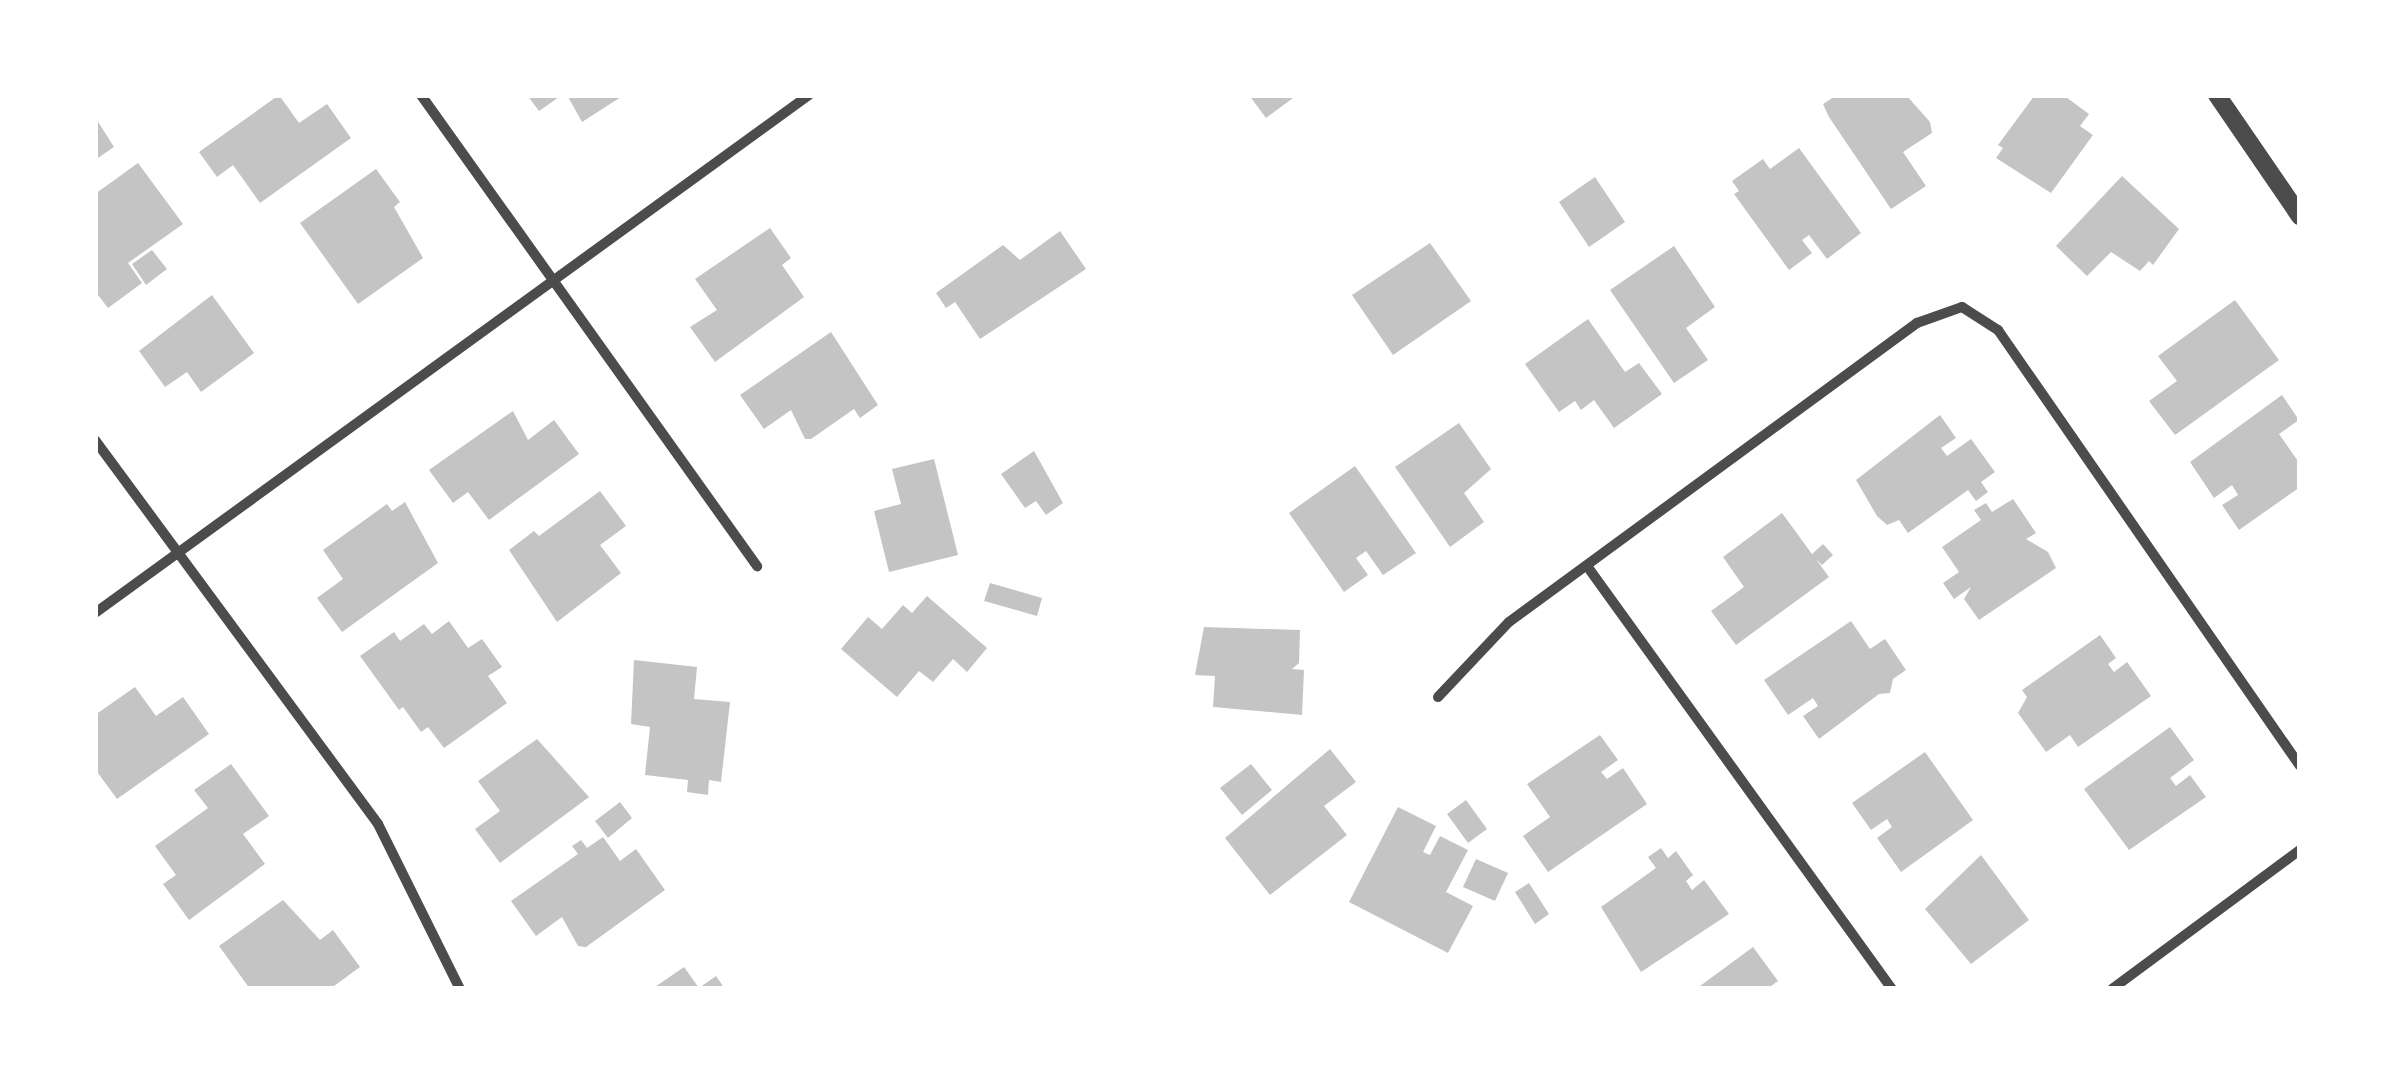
<!DOCTYPE html>
<style>
body{margin:0}
#map{position:relative;width:2395px;height:1084px;overflow:hidden;background:#fff;font-family:Lato,sans-serif}
div>[style]{position:absolute}
.building>*{inset:0;background:#c4c4c4}
.minor>*{height:10px;margin:-5px;padding:0 5px;transform-origin:5px;border-radius:5px;background:#4c4c4c}
.tertiary>*{height:18px;margin:-9px;padding:0 9px;transform-origin:9px;border-radius:9px;background:#4c4c4c}
span{translate:-50% -50%;white-space:nowrap;text-align:center;line-height:1.15;-webkit-text-stroke:8px #fff;paint-order:stroke}
.frame{position:absolute;inset:0;border:98px solid #fff;pointer-events:none}
</style>
<div id="map">
<div class="building">
<i style="clip-path:polygon(279px 95px,299px 123px,327px 104px,351px 138px,260px 203px,233px 165px,217px 177px,199px 152px)"></i>
<i style="clip-path:polygon(527px 95px,562px 95px,539px 111px)"></i>
<i style="clip-path:polygon(567px 95px,624px 95px,582px 122px)"></i>
<i style="clip-path:polygon(1249px 95px,1297px 95px,1266px 118px)"></i>
<i style="clip-path:polygon(1837px 95px,1906px 95px,1930px 122px,1932px 133px,1903px 152px,1926px 186px,1891px 209px,1829px 117px,1823px 104px)"></i>
<i style="clip-path:polygon(2035px 95px,2063px 95px,2089px 114px,2080px 126px,2093px 135px,2051px 193px,1996px 158px,2003px 148px,1998px 145px)"></i>
<i style="clip-path:polygon(95px 117px,114px 147px,95px 160px)"></i>
<i style="clip-path:polygon(1799px 148px,1861px 233px,1827px 259px,1809px 235px,1802px 240px,1812px 253px,1789px 270px,1734px 194px,1739px 191px,1732px 181px,1763px 159px,1770px 169px)"></i>
<i style="clip-path:polygon(138px 163px,183px 224px,128px 263px,142px 283px,108px 308px,95px 291px,95px 194px)"></i>
<i style="clip-path:polygon(376px 169px,400px 202px,394px 207px,423px 258px,358px 304px,300px 223px)"></i>
<i style="clip-path:polygon(2122px 176px,2179px 229px,2153px 265px,2149px 261px,2140px 271px,2111px 252px,2087px 276px,2056px 246px)"></i>
<i style="clip-path:polygon(1595px 177px,1625px 222px,1589px 247px,1559px 202px)"></i>
<i style="clip-path:polygon(770px 228px,791px 258px,782px 265px,804px 297px,715px 362px,690px 327px,717px 310px,695px 279px)"></i>
<i style="clip-path:polygon(1060px 231px,1086px 269px,980px 339px,955px 302px,946px 308px,936px 293px,1003px 245px,1020px 260px)"></i>
<i style="clip-path:polygon(1430px 243px,1471px 301px,1393px 355px,1352px 295px)"></i>
<i style="clip-path:polygon(1674px 246px,1715px 307px,1686px 328px,1708px 360px,1674px 383px,1610px 290px)"></i>
<i style="clip-path:polygon(152px 250px,167px 269px,146px 285px,132px 264px)"></i>
<i style="clip-path:polygon(212px 295px,254px 353px,201px 392px,187px 372px,165px 387px,139px 351px)"></i>
<i style="clip-path:polygon(2235px 300px,2279px 360px,2175px 435px,2149px 401px,2177px 381px,2158px 356px)"></i>
<i style="clip-path:polygon(1588px 319px,1625px 372px,1639px 363px,1662px 394px,1614px 428px,1594px 400px,1581px 410px,1575px 401px,1559px 412px,1525px 364px)"></i>
<i style="clip-path:polygon(831px 332px,878px 405px,860px 418px,854px 409px,811px 439px,805px 439px,791px 410px,764px 429px,740px 395px)"></i>
<i style="clip-path:polygon(2282px 395px,2299px 420px,2279px 434px,2300px 464px,2300px 487px,2239px 530px,2222px 505px,2238px 495px,2232px 485px,2214px 498px,2190px 462px)"></i>
<i style="clip-path:polygon(513px 411px,528px 440px,554px 420px,579px 454px,489px 520px,468px 492px,453px 503px,429px 470px)"></i>
<i style="clip-path:polygon(1940px 415px,1956px 438px,1941px 448px,1947px 456px,1971px 439px,1995px 472px,1981px 482px,1988px 492px,1976px 501px,1968px 490px,1908px 533px,1899px 520px,1887px 525px,1877px 516px,1856px 480px)"></i>
<i style="clip-path:polygon(1459px 423px,1491px 469px,1464px 493px,1484px 522px,1450px 547px,1395px 467px)"></i>
<i style="clip-path:polygon(1034px 451px,1063px 503px,1046px 515px,1036px 501px,1025px 508px,1001px 474px)"></i>
<i style="clip-path:polygon(934px 459px,958px 555px,889px 572px,874px 511px,901px 504px,892px 469px)"></i>
<i style="clip-path:polygon(1355px 466px,1416px 553px,1383px 575px,1366px 551px,1356px 558px,1368px 575px,1344px 592px,1289px 513px)"></i>
<i style="clip-path:polygon(600px 491px,626px 526px,600px 545px,621px 573px,557px 622px,509px 550px,534px 531px,539px 536px)"></i>
<i style="clip-path:polygon(2013px 499px,2036px 533px,2026px 539px,2048px 552px,2056px 568px,1979px 620px,1964px 599px,1971px 587px,1954px 599px,1943px 583px,1959px 572px,1942px 547px,1981px 520px,1974px 510px,1986px 503px,1992px 512px)"></i>
<i style="clip-path:polygon(405px 502px,438px 563px,342px 632px,317px 598px,343px 579px,323px 550px,387px 504px,392px 511px)"></i>
<i style="clip-path:polygon(1782px 513px,1812px 554px,1823px 544px,1833px 555px,1822px 565px,1816px 559px,1829px 577px,1736px 645px,1711px 611px,1744px 587px,1723px 557px)"></i>
<i style="clip-path:polygon(990px 583px,1042px 598px,1037px 616px,984px 601px)"></i>
<i style="clip-path:polygon(927px 596px,987px 648px,967px 672px,953px 659px,933px 682px,919px 671px,897px 697px,841px 649px,868px 617px,882px 629px,903px 605px,912px 613px)"></i>
<i style="clip-path:polygon(449px 621px,468px 648px,482px 639px,502px 667px,488px 676px,507px 703px,444px 748px,428px 727px,421px 732px,403px 707px,399px 710px,360px 656px,394px 632px,400px 641px,424px 624px,432px 634px)"></i>
<i style="clip-path:polygon(1851px 621px,1870px 649px,1885px 639px,1906px 670px,1893px 679px,1890px 693px,1879px 694px,1819px 739px,1803px 716px,1818px 706px,1813px 698px,1788px 715px,1764px 680px)"></i>
<i style="clip-path:polygon(1204px 627px,1300px 630px,1299px 663px,1292px 669px,1304px 670px,1302px 715px,1213px 707px,1215px 676px,1195px 675px)"></i>
<i style="clip-path:polygon(2100px 635px,2116px 658px,2108px 664px,2114px 672px,2127px 662px,2151px 696px,2078px 747px,2070px 735px,2046px 752px,2018px 713px,2027px 697px,2022px 690px)"></i>
<i style="clip-path:polygon(634px 660px,697px 667px,694px 699px,730px 702px,721px 782px,709px 780px,708px 795px,687px 792px,688px 780px,645px 775px,650px 727px,631px 724px)"></i>
<i style="clip-path:polygon(135px 687px,156px 716px,183px 697px,209px 734px,117px 799px,95px 769px,95px 715px)"></i>
<i style="clip-path:polygon(2170px 727px,2194px 760px,2170px 778px,2176px 786px,2190px 775px,2206px 797px,2129px 850px,2084px 789px)"></i>
<i style="clip-path:polygon(1600px 735px,1618px 760px,1601px 772px,1607px 779px,1623px 768px,1647px 804px,1548px 872px,1523px 836px,1550px 817px,1527px 784px)"></i>
<i style="clip-path:polygon(537px 739px,589px 797px,500px 863px,475px 829px,500px 811px,478px 781px)"></i>
<i style="clip-path:polygon(1330px 749px,1356px 782px,1324px 806px,1347px 835px,1270px 895px,1225px 838px)"></i>
<i style="clip-path:polygon(1925px 752px,1973px 820px,1901px 872px,1877px 838px,1892px 827px,1887px 819px,1871px 830px,1852px 803px)"></i>
<i style="clip-path:polygon(231px 764px,269px 816px,243px 834px,265px 864px,189px 920px,163px 884px,176px 875px,155px 846px,208px 808px,194px 790px)"></i>
<i style="clip-path:polygon(1251px 764px,1272px 790px,1242px 815px,1220px 788px)"></i>
<i style="clip-path:polygon(1466px 800px,1487px 829px,1468px 843px,1447px 814px)"></i>
<i style="clip-path:polygon(620px 802px,632px 818px,608px 838px,595px 821px)"></i>
<i style="clip-path:polygon(1398px 807px,1436px 826px,1423px 852px,1430px 855px,1440px 836px,1468px 850px,1446px 892px,1473px 906px,1448px 953px,1349px 902px)"></i>
<i style="clip-path:polygon(603px 837px,620px 861px,636px 849px,665px 890px,586px 947px,578px 946px,562px 917px,536px 936px,511px 901px,578px 854px,572px 846px,581px 840px,587px 848px)"></i>
<i style="clip-path:polygon(1661px 848px,1668px 858px,1676px 851px,1693px 875px,1686px 881px,1692px 890px,1704px 880px,1729px 914px,1641px 972px,1601px 907px,1656px 868px,1648px 857px)"></i>
<i style="clip-path:polygon(1981px 855px,2029px 920px,1971px 964px,1925px 909px)"></i>
<i style="clip-path:polygon(1476px 859px,1508px 873px,1495px 901px,1463px 887px)"></i>
<i style="clip-path:polygon(1529px 883px,1549px 914px,1535px 924px,1515px 892px)"></i>
<i style="clip-path:polygon(283px 900px,320px 940px,333px 930px,360px 967px,330px 989px,250px 989px,219px 946px)"></i>
<i style="clip-path:polygon(1753px 947px,1778px 981px,1767px 989px,1696px 989px)"></i>
<i style="clip-path:polygon(684px 967px,699px 988px,716px 976px,725px 989px,652px 989px)"></i>
</div>
<div class="minor">
<i style="left:421px;top:95px;width:579px;rotate:54.5deg"></i>
<i style="left:95px;top:440px;width:477px;rotate:53.6deg"></i>
<i style="left:378px;top:824px;width:184px;rotate:63.6deg"></i>
<i style="left:1587px;top:566px;width:521px;rotate:54.21deg"></i>
<i style="left:95px;top:613px;width:882px;rotate:-35.96deg"></i>
<i style="left:1438px;top:697px;width:103px;rotate:-46.6deg"></i>
<i style="left:1509px;top:622px;width:506px;rotate:-36.24deg"></i>
<i style="left:1917px;top:323px;width:48px;rotate:-19.6deg"></i>
<i style="left:1962px;top:307px;width:43px;rotate:32.6deg"></i>
<i style="left:1998px;top:330px;width:530px;rotate:55.29deg"></i>
<i style="left:2112px;top:989px;width:234px;rotate:-36.5deg"></i>
</div>
<div class="tertiary">
<i style="left:2217px;top:95px;width:147px;rotate:55.6deg"></i>
</div>
<div class="frame"></div>
</div>
